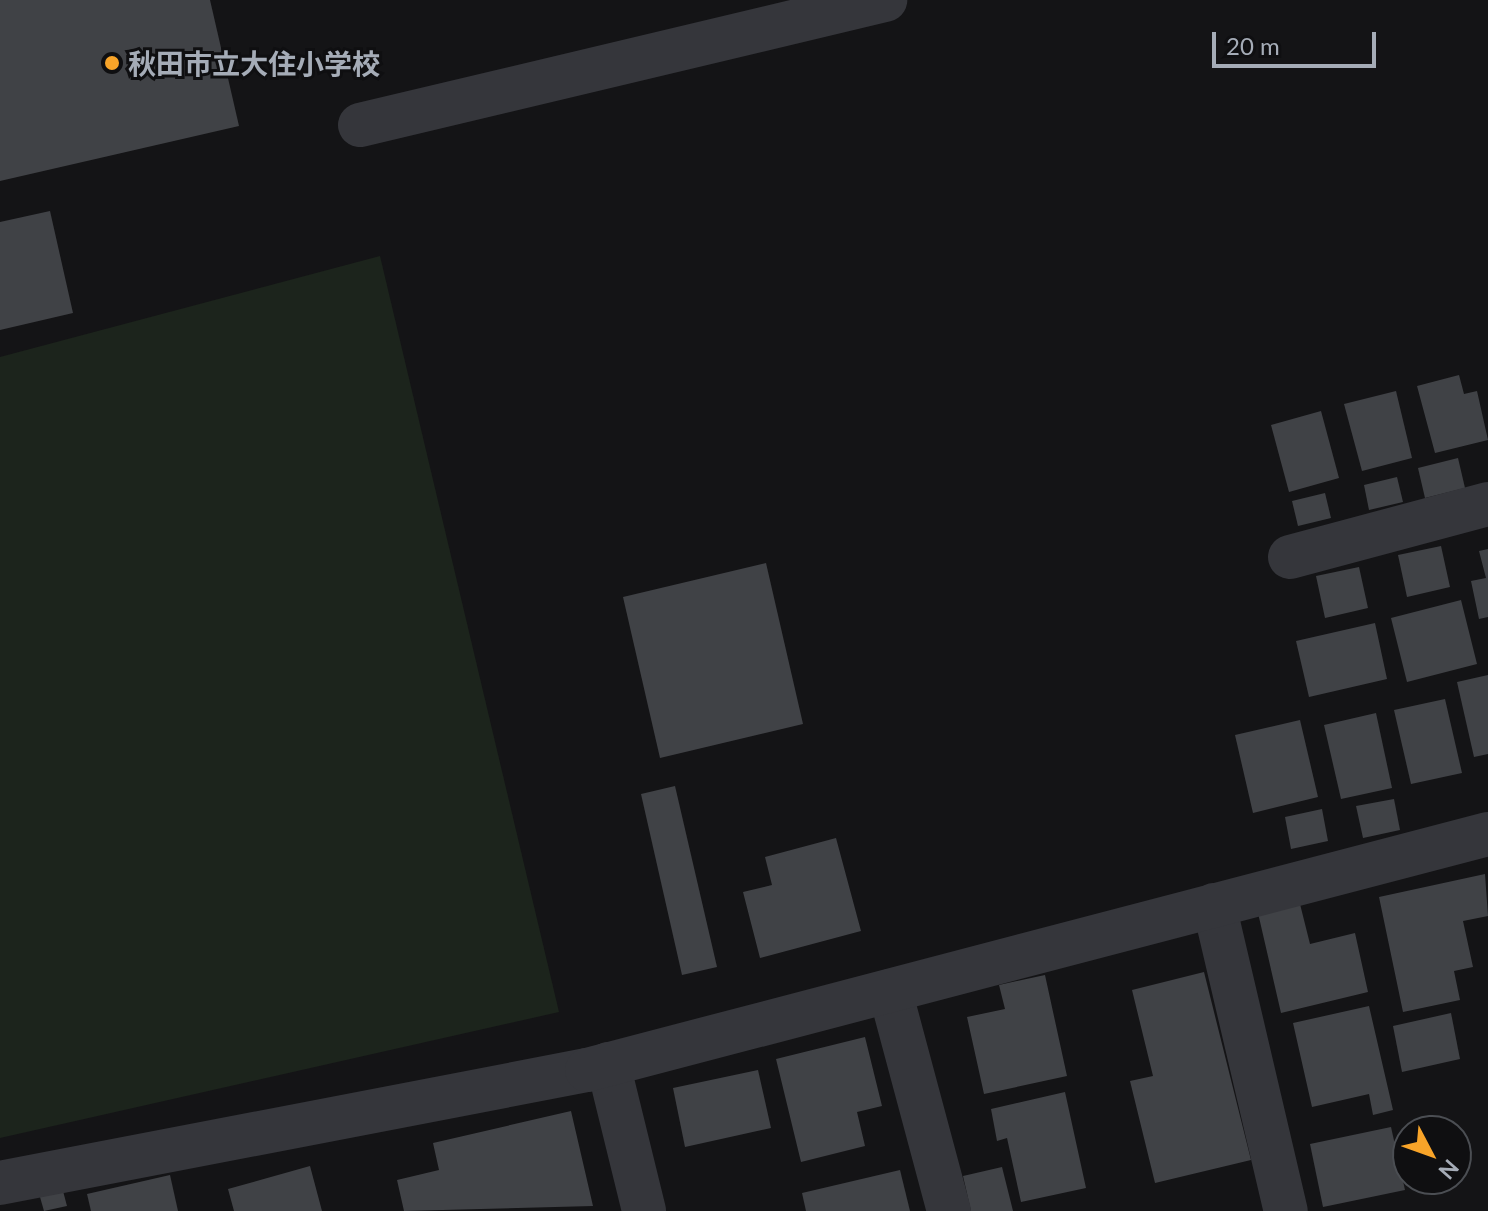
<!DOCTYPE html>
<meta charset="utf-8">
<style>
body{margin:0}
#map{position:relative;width:1488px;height:1211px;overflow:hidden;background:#141416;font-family:Lato,"Noto Sans JP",sans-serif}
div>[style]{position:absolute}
.green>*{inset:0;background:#1c241c}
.building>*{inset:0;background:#404246}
.minor>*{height:44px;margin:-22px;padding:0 22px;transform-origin:22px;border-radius:22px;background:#35363b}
.dots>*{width:22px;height:22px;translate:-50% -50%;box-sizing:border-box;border:4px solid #0f0f11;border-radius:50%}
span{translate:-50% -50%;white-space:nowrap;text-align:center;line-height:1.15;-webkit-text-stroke:6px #0f0f11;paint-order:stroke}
.poi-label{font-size:28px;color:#a5acb7;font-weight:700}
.left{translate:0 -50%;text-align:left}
.north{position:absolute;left:1392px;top:1115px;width:80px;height:80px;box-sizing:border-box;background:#0f0f11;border:2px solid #4b4e53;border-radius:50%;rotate:131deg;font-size:22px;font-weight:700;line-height:32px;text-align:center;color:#a5acb7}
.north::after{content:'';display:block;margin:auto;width:28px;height:36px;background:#f8a429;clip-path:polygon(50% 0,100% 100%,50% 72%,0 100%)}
.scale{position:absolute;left:1212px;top:32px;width:164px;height:36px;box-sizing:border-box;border:4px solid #a5acb7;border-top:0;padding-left:10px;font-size:24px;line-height:28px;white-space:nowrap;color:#a5acb7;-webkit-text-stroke:6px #0f0f11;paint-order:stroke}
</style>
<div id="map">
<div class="green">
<i style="clip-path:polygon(380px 256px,559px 1012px,0 1138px,0 357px)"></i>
</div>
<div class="building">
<i style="clip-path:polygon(0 0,210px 0,239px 126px,0 181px)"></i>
<i style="clip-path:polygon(50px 211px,73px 313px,0 330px,0 222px)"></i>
<i style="clip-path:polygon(1459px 375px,1464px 394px,1477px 391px,1488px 440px,1435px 453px,1417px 386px)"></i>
<i style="clip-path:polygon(1396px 391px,1412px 458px,1362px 471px,1344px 404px)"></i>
<i style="clip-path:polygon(1321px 411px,1339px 478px,1289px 492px,1271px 425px)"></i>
<i style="clip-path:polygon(1458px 458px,1465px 488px,1425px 498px,1418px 468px)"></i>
<i style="clip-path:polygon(1397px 477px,1403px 502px,1369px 510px,1364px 485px)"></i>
<i style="clip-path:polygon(1325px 493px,1331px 518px,1298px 526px,1292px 501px)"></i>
<i style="clip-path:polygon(1441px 546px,1450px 587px,1407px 597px,1398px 555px)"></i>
<i style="clip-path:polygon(1488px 549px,1488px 617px,1479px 619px,1471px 581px,1486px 578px,1479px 551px)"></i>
<i style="clip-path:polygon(766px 563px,803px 724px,660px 758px,623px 597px)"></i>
<i style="clip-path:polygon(1359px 567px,1368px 608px,1325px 618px,1316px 576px)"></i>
<i style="clip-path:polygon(1461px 600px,1477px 664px,1407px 682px,1391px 618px)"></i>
<i style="clip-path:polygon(1375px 623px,1387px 679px,1309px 697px,1296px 641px)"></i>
<i style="clip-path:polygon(1488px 675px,1488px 754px,1474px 757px,1457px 682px)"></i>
<i style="clip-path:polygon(1445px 699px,1462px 773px,1411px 784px,1394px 710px)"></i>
<i style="clip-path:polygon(1376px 713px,1392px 788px,1341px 799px,1324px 725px)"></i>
<i style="clip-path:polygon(1300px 720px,1318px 797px,1253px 813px,1235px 735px)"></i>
<i style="clip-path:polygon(675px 786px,717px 967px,682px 975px,641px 794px)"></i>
<i style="clip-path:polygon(1394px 799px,1400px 830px,1363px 838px,1356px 806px)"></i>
<i style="clip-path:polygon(1322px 809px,1328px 841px,1291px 849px,1285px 817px)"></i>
<i style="clip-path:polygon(836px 838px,861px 931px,760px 958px,743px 892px,772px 885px,765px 857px)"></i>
<i style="clip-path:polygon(1485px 874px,1488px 916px,1463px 921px,1473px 967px,1454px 971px,1460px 1000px,1403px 1012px,1379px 897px)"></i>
<i style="clip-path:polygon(1300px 904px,1310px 944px,1355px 933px,1368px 992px,1281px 1013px,1258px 913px)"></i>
<i style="clip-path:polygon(1204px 972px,1251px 1160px,1155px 1183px,1130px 1081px,1153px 1076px,1132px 990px)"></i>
<i style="clip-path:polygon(1045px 975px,1067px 1076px,984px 1094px,967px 1017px,1005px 1009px,999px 985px)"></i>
<i style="clip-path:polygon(1369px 1006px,1393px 1110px,1373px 1115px,1369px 1094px,1312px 1107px,1293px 1023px)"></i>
<i style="clip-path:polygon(1451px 1013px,1460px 1059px,1402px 1072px,1393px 1026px)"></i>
<i style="clip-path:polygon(865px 1037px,882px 1106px,857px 1112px,865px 1146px,801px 1162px,776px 1059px)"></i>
<i style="clip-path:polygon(758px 1070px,771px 1128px,685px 1147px,673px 1088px)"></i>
<i style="clip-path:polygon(1065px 1092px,1086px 1188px,1021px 1202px,1007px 1138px,997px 1141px,991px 1109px)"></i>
<i style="clip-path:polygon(571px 1111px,593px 1206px,404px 1211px,397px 1180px,439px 1170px,433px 1143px)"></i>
<i style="clip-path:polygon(1391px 1127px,1405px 1190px,1323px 1207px,1310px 1144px)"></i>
<i style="clip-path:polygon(310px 1166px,322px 1211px,234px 1211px,228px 1189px)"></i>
<i style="clip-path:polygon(1002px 1167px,1013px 1211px,971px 1211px,963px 1176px)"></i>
<i style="clip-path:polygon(900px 1170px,910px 1211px,806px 1211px,802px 1193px)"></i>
<i style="clip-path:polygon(170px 1175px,178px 1211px,91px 1211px,87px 1194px)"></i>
<i style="clip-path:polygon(63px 1191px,67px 1206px,44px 1211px,40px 1197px)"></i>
</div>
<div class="minor">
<i style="left:360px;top:125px;width:540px;rotate:-13.39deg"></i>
<i style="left:1290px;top:557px;width:205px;rotate:-15deg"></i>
<i style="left:1214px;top:905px;width:314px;rotate:76.8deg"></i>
<i style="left:890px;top:991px;width:228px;rotate:75deg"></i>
<i style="left:608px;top:1064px;width:151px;rotate:76.2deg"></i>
<i style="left:0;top:1183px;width:598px;rotate:-10.9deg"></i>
<i style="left:587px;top:1070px;width:931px;rotate:-14.68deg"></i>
</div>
<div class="dots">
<i style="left:112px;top:63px;background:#f8a429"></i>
</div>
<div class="poi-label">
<span class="left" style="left:128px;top:63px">秋田市立大住小学校</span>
</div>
<div class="north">N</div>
<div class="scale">20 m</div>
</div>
